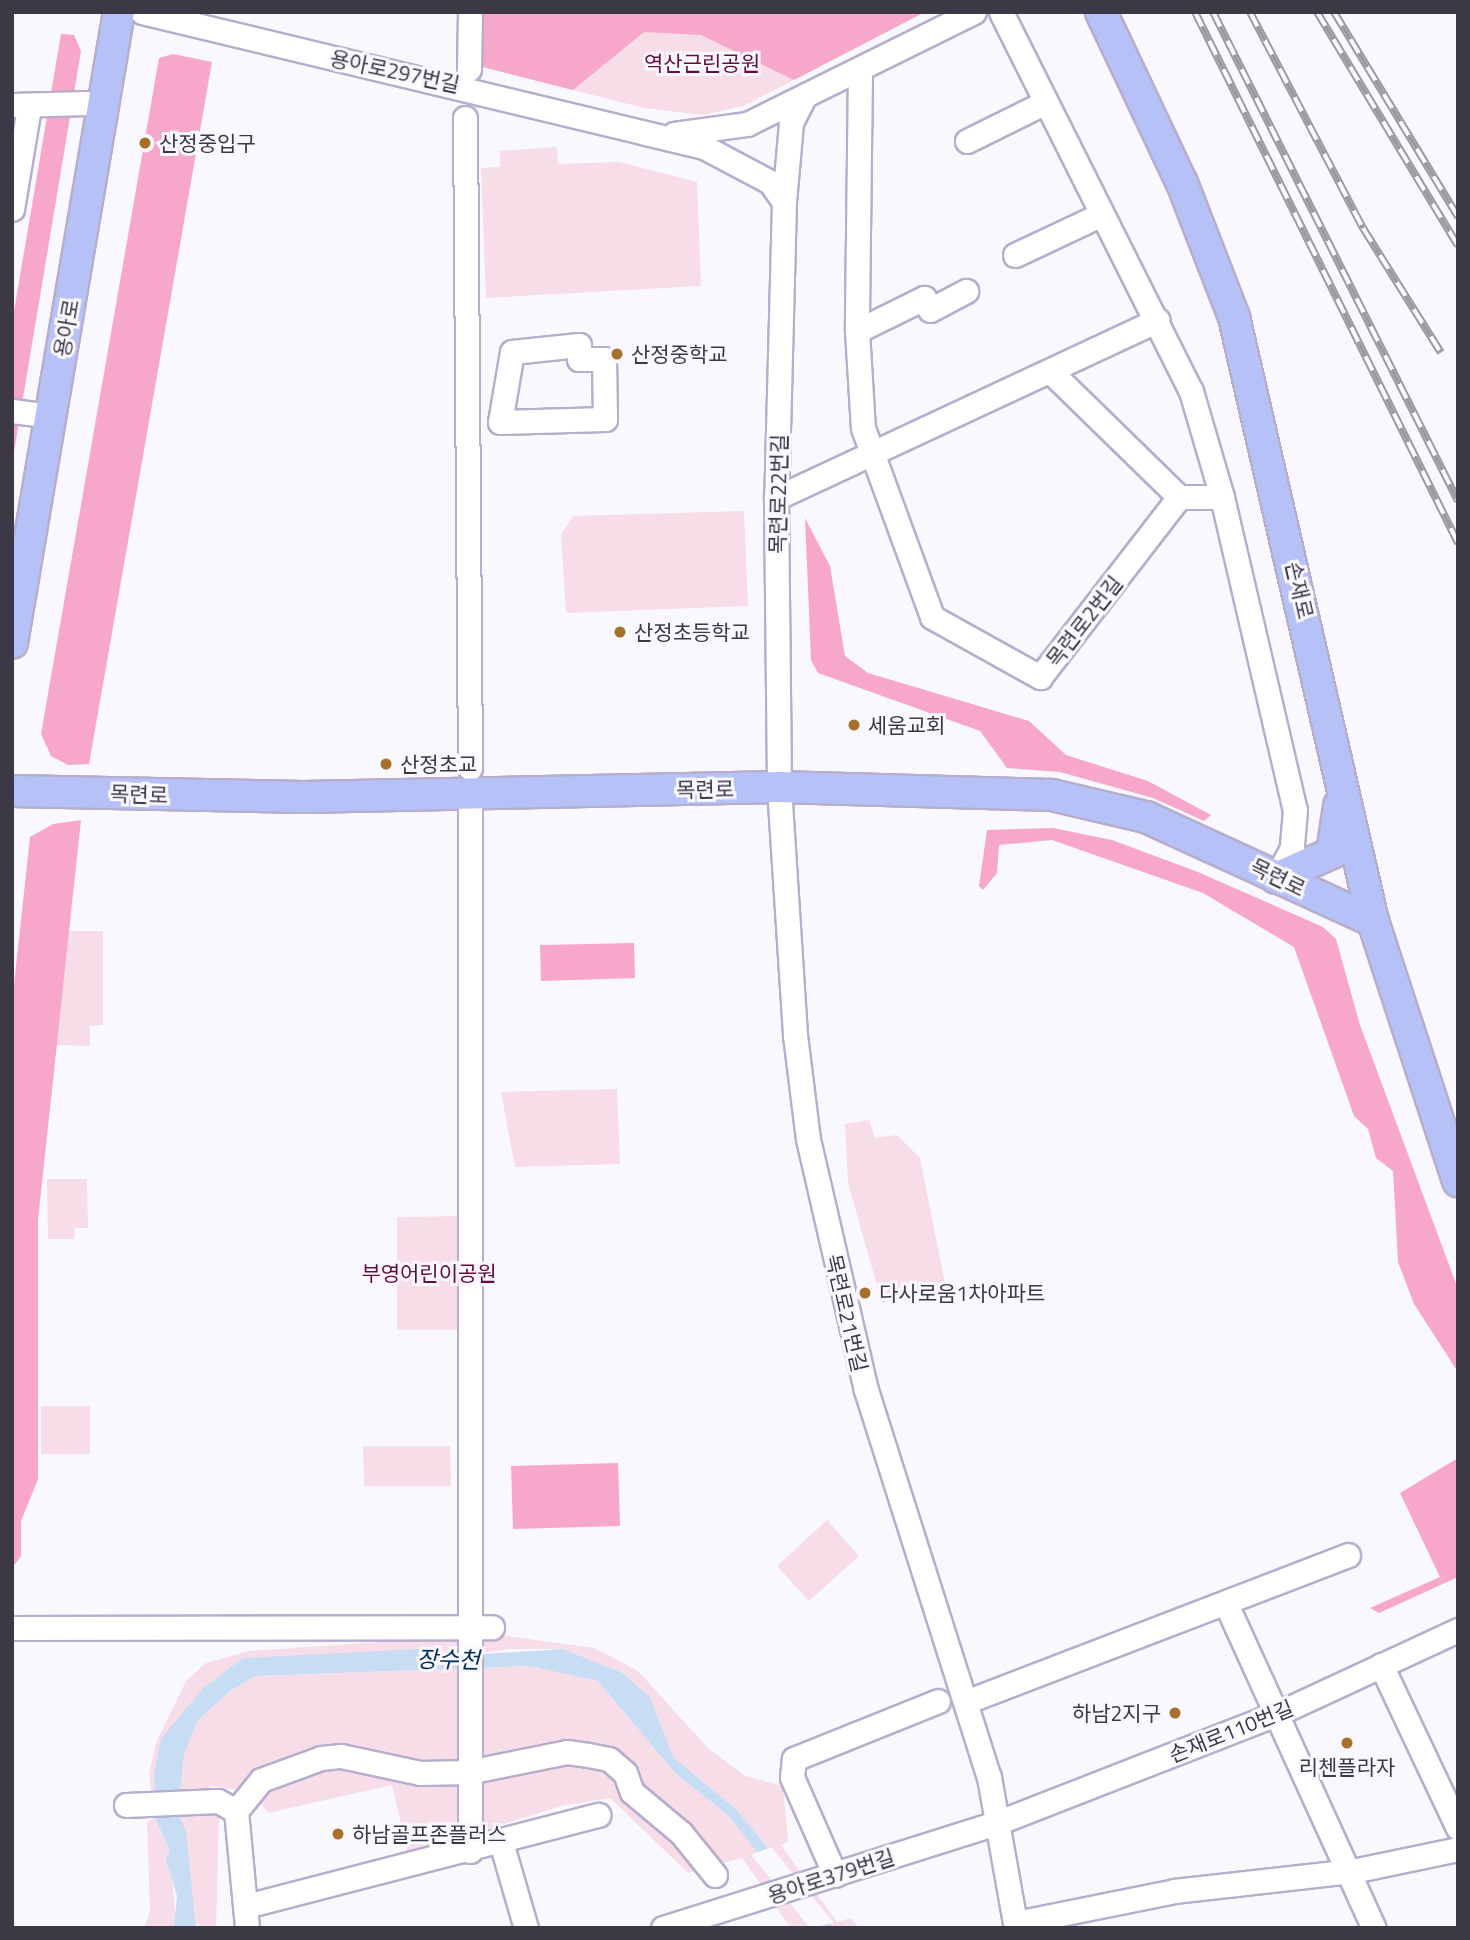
<!DOCTYPE html>
<meta charset="utf-8">
<style>
body{margin:0}
#map{position:relative;width:1470px;height:1940px;overflow:hidden;background:#faf8ff;font-family:"Titillium Web","Noto Sans KR",sans-serif}
div>[style]{position:absolute}
.green>*{inset:0;background:#f7dde7}
.forest>*{inset:0;background:#f6a7ca}
.water>*{inset:0;background:#c6ddf4}
.pier>*{inset:0;background:#faf8ff}
.roads{filter:drop-shadow(2px 0 #b7adcd) drop-shadow(-2px 0 #b7adcd) drop-shadow(0 2px #b7adcd) drop-shadow(0 -2px #b7adcd)}
.minor>*{height:23px;margin:-11.5px;padding:0 11.5px;transform-origin:11.5px;border-radius:11.5px;background:#fff}
.major>*{height:30px;margin:-15px;padding:0 15px;transform-origin:15px;border-radius:15px;background:#b6c1f8}
.rail>*{height:8px;margin-top:-4px;transform-origin:0;background:repeating-linear-gradient(90deg,#faf8ff 0 16px,#9c99a3 0 32px);box-sizing:border-box;border-block:2px solid #9c99a3}
.dots>*{width:19px;height:19px;translate:-50% -50%;box-sizing:border-box;border:4px solid #faf8ff;border-radius:50%}
span{translate:-50% -50%;white-space:nowrap;text-align:center;line-height:1.15;-webkit-text-stroke:6px #faf8ff;paint-order:stroke}
.park-label{font-size:21px;color:#660b40}
.street-label{font-size:21px;color:#3c3845}
.poi-label{font-size:21px;color:#3c3845}
.left{translate:0 -50%;text-align:left}
.right{translate:-100% -50%;text-align:right}
.water-label{font-size:23px;color:#022f52;font-style:italic}
.frame{position:absolute;inset:0;border:14px solid #3c3845;pointer-events:none}
</style>
<div id="map">
<div class="green">
<i style="clip-path:polygon(481px 12px,925px 12px,743px 106px,703px 115px,644px 108px,479px 66px)"></i>
<i style="clip-path:polygon(557px 147px,558px 164px,619px 162px,697px 182px,701px 286px,486px 298px,481px 168px,500px 167px,500px 151px)"></i>
<i style="clip-path:polygon(744px 511px,748px 606px,566px 613px,561px 535px,573px 516px)"></i>
<i style="clip-path:polygon(69px 931px,103px 931px,103px 1025px,90px 1026px,90px 1046px,56px 1045px)"></i>
<i style="clip-path:polygon(617px 1089px,620px 1164px,515px 1167px,501px 1092px)"></i>
<i style="clip-path:polygon(869px 1120px,875px 1138px,897px 1135px,920px 1158px,945px 1283px,882px 1303px,848px 1183px,845px 1124px)"></i>
<i style="clip-path:polygon(47px 1179px,87px 1179px,88px 1228px,75px 1228px,74px 1239px,48px 1239px)"></i>
<i style="clip-path:polygon(461px 1216px,462px 1330px,397px 1330px,397px 1217px)"></i>
<i style="clip-path:polygon(41px 1406px,90px 1406px,90px 1454px,41px 1454px)"></i>
<i style="clip-path:polygon(363px 1446px,450px 1446px,451px 1486px,364px 1486px)"></i>
<i style="clip-path:polygon(827px 1520px,859px 1556px,809px 1601px,777px 1566px)"></i>
<i style="clip-path:polygon(492px 1634px,594px 1648px,638px 1671px,708px 1748px,745px 1776px,783px 1786px,788px 1841px,781px 1845px,837px 1922px,851px 1918px,859px 1928px,833px 1928px,736px 1809px,673px 1757px,650px 1697px,621px 1672px,563px 1649px,510px 1649px,467px 1655px,243px 1658px,161px 1739px,157px 1822px,170px 1851px,176px 1921px,174px 1928px,144px 1928px,150px 1912px,147px 1822px,155px 1817px,149px 1774px,156px 1743px,186px 1681px,206px 1663px,249px 1651px)"></i>
<i style="clip-path:polygon(529px 1666px,598px 1681px,675px 1773px,729px 1816px,815px 1928px,791px 1928px,742px 1858px,688px 1873px,610px 1798px,561px 1806px,408px 1854px,392px 1785px,268px 1813px,252px 1792px,210px 1786px,211px 1814px,219px 1814px,216px 1928px,193px 1924px,186px 1831px,178px 1813px,184px 1755px,198px 1720px,230px 1691px,255px 1676px)"></i>
</div>
<div class="forest">
<i style="clip-path:polygon(481px 12px,925px 12px,794px 80px,701px 35px,644px 32px,573px 90px,479px 66px)"></i>
<i style="clip-path:polygon(61px 34px,74px 35px,81px 51px,12px 464px,12px 323px)"></i>
<i style="clip-path:polygon(173px 54px,212px 62px,89px 764px,68px 765px,51px 756px,41px 734px,159px 58px)"></i>
<i style="clip-path:polygon(805px 518px,830px 566px,845px 656px,868px 673px,1029px 721px,1066px 755px,1148px 781px,1211px 815px,1204px 821px,1153px 798px,1060px 772px,1007px 768px,980px 731px,818px 673px,811px 660px)"></i>
<i style="clip-path:polygon(81px 820px,38px 1220px,38px 1479px,21px 1521px,21px 1556px,12px 1568px,12px 1003px,30px 837px,53px 824px)"></i>
<i style="clip-path:polygon(1053px 828px,1112px 840px,1198px 872px,1323px 927px,1336px 939px,1360px 1025px,1458px 1289px,1458px 1372px,1414px 1304px,1398px 1262px,1393px 1171px,1376px 1158px,1368px 1129px,1354px 1116px,1294px 947px,1203px 893px,1052px 840px,999px 845px,997px 873px,983px 890px,979px 886px,987px 830px)"></i>
<i style="clip-path:polygon(634px 943px,635px 978px,541px 981px,540px 945px)"></i>
<i style="clip-path:polygon(1458px 1458px,1458px 1577px,1379px 1613px,1370px 1608px,1440px 1577px,1400px 1493px)"></i>
<i style="clip-path:polygon(618px 1463px,620px 1526px,513px 1529px,511px 1466px)"></i>
</div>
<div class="water">
<i style="clip-path:polygon(417px 1649px,467px 1655px,563px 1649px,621px 1672px,650px 1697px,673px 1757px,736px 1809px,833px 1928px,815px 1928px,729px 1816px,675px 1773px,598px 1681px,529px 1666px,255px 1676px,230px 1691px,198px 1720px,184px 1755px,178px 1813px,186px 1831px,196px 1928px,174px 1928px,177px 1896px,166px 1860px,170px 1851px,157px 1822px,154px 1776px,161px 1739px,203px 1688px,243px 1658px)"></i>
</div>
<div class="pier">
<i style="clip-path:polygon(771px 1847px,834px 1923px,810px 1928px,751px 1855px)"></i>
</div>
<div class="roads">
<div class="minor">
<i style="left:142px;top:12px;width:578px;rotate:13.51deg"></i>
<i style="left:704px;top:147px;width:75px;rotate:27.9deg"></i>
<i style="left:770px;top:182px;width:24px;rotate:55deg"></i>
<i style="left:1001px;top:12px;width:424px;rotate:63.4deg"></i>
<i style="left:1191px;top:391px;width:110px;rotate:73.7deg"></i>
<i style="left:1222px;top:497px;width:321px;rotate:76.9deg"></i>
<i style="left:1295px;top:810px;width:38px;rotate:95deg"></i>
<i style="left:1292px;top:848px;width:34px;rotate:118deg"></i>
<i style="left:469px;top:69px;width:57px;rotate:-89deg"></i>
<i style="left:860px;top:71px;width:260px;rotate:90.7deg"></i>
<i style="left:857px;top:331px;width:97px;rotate:86.5deg"></i>
<i style="left:863px;top:428px;width:201px;rotate:69.9deg"></i>
<i style="left:932px;top:617px;width:124px;rotate:29.1deg"></i>
<i style="left:1040px;top:677px;width:227px;rotate:-52.3deg"></i>
<i style="left:803px;top:99px;width:27px;rotate:117deg"></i>
<i style="left:791px;top:123px;width:79px;rotate:95.1deg"></i>
<i style="left:784px;top:202px;width:296px;rotate:91.5deg"></i>
<i style="left:776px;top:498px;width:289px;rotate:89.4deg"></i>
<i style="left:779px;top:787px;width:249px;rotate:86.3deg"></i>
<i style="left:795px;top:1035px;width:105px;rotate:82.9deg"></i>
<i style="left:808px;top:1139px;width:258px;rotate:77deg"></i>
<i style="left:866px;top:1390px;width:406px;rotate:72.4deg"></i>
<i style="left:989px;top:1777px;width:153px;rotate:79.9deg"></i>
<i style="left:12px;top:105px;width:75px;rotate:-1.5deg"></i>
<i style="left:465px;top:118px;width:650px;rotate:89.56deg"></i>
<i style="left:674px;top:134px;width:74px;rotate:-7.8deg"></i>
<i style="left:747px;top:124px;width:253px;rotate:-26.3deg"></i>
<i style="left:967px;top:141px;width:88px;rotate:-26.3deg"></i>
<i style="left:12px;top:209px;width:103px;rotate:-80.5deg"></i>
<i style="left:1015px;top:255px;width:96px;rotate:-25.2deg"></i>
<i style="left:857px;top:331px;width:75px;rotate:-26.2deg"></i>
<i style="left:924px;top:298px;width:13px;rotate:63deg"></i>
<i style="left:930px;top:310px;width:41px;rotate:-27.8deg"></i>
<i style="left:579px;top:345px;width:14px;rotate:90deg"></i>
<i style="left:579px;top:359px;width:25px"></i>
<i style="left:604px;top:359px;width:60px;rotate:89deg"></i>
<i style="left:605px;top:419px;width:105px;rotate:178.4deg"></i>
<i style="left:500px;top:422px;width:71px;rotate:-80.3deg"></i>
<i style="left:512px;top:352px;width:67px;rotate:-6deg"></i>
<i style="left:1052px;top:373px;width:177px;rotate:44.3deg"></i>
<i style="left:12px;top:411px;width:23px;rotate:7deg"></i>
<i style="left:1179px;top:497px;width:43px"></i>
<i style="left:776px;top:498px;width:421px;rotate:-25deg"></i>
<i style="left:1227px;top:1606px;width:354px;rotate:65.5deg"></i>
<i style="left:12px;top:1628px;width:480px;rotate:-0.1deg"></i>
<i style="left:1381px;top:1665px;width:180px;rotate:64.7deg"></i>
<i style="left:968px;top:1701px;width:407px;rotate:-21deg"></i>
<i style="left:126px;top:1805px;width:92px;rotate:-2.5deg"></i>
<i style="left:218px;top:1801px;width:21px;rotate:29deg"></i>
<i style="left:236px;top:1811px;width:118px;rotate:84.6deg"></i>
<i style="left:236px;top:1811px;width:40px;rotate:-51deg"></i>
<i style="left:261px;top:1780px;width:64px;rotate:-20.1deg"></i>
<i style="left:321px;top:1758px;width:20px;rotate:-6deg"></i>
<i style="left:341px;top:1756px;width:81px;rotate:12.1deg"></i>
<i style="left:420px;top:1773px;width:48px;rotate:-1.2deg"></i>
<i style="left:468px;top:1772px;width:101px;rotate:-11.4deg"></i>
<i style="left:567px;top:1752px;width:21px;rotate:8deg"></i>
<i style="left:588px;top:1755px;width:21px;rotate:11deg"></i>
<i style="left:609px;top:1759px;width:21px;rotate:41deg"></i>
<i style="left:625px;top:1773px;width:20px;rotate:70deg"></i>
<i style="left:632px;top:1792px;width:64px;rotate:39.9deg"></i>
<i style="left:681px;top:1833px;width:54px;rotate:51deg"></i>
<i style="left:501px;top:1842px;width:90px;rotate:73.8deg"></i>
<i style="left:470px;top:1851px;width:1041px;rotate:-90deg"></i>
<i style="left:835px;top:1875px;width:107px;rotate:-113.7deg"></i>
<i style="left:792px;top:1777px;width:18px;rotate:-84deg"></i>
<i style="left:794px;top:1759px;width:155px;rotate:-21.9deg"></i>
<i style="left:246px;top:1906px;width:364px;rotate:-14.5deg"></i>
<i style="left:1016px;top:1923px;width:161px;rotate:-11.4deg"></i>
<i style="left:1174px;top:1891px;width:180px;rotate:-6.4deg"></i>
<i style="left:1353px;top:1871px;width:107px;rotate:-11.8deg"></i>
<i style="left:663px;top:1928px;width:352px;rotate:-17.5deg"></i>
<i style="left:999px;top:1822px;width:303px;rotate:-21.3deg"></i>
<i style="left:1281px;top:1712px;width:195px;rotate:-24.9deg"></i>
</div>
<div class="major">
<i style="left:1101px;top:12px;width:189px;rotate:64.7deg"></i>
<i style="left:1182px;top:183px;width:144px;rotate:68.8deg"></i>
<i style="left:1234px;top:317px;width:620px;rotate:77.04deg"></i>
<i style="left:1373px;top:921px;width:274px;rotate:71.9deg"></i>
<i style="left:12px;top:643px;width:640px;rotate:-80.38deg"></i>
<i style="left:12px;top:791px;width:292px;rotate:1.2deg"></i>
<i style="left:304px;top:797px;width:475px;rotate:-1.2deg"></i>
<i style="left:779px;top:787px;width:273px;rotate:1.7deg"></i>
<i style="left:1052px;top:795px;width:97px;rotate:13.2deg"></i>
<i style="left:1146px;top:817px;width:250px;rotate:24.6deg"></i>
<i style="left:1276px;top:878px;width:61px;rotate:-24.1deg"></i>
<i style="left:1332px;top:853px;width:48px;rotate:-81.5deg"></i>
</div>
</div>
<div class="rail">
<i style="left:1195px;top:12px;width:593px;rotate:63.65deg"></i>
<i style="left:1213px;top:12px;width:547px;rotate:63.39deg"></i>
<i style="left:1250px;top:12px;width:244px;rotate:62.4deg"></i>
<i style="left:1363px;top:228px;width:147px;rotate:58deg"></i>
<i style="left:1317px;top:12px;width:273px;rotate:58.9deg"></i>
<i style="left:1334px;top:12px;width:240px;rotate:58.8deg"></i>
</div>
<div class="dots">
<i style="left:145px;top:143px;background:#a7712c"></i>
<i style="left:617px;top:354px;background:#a7712c"></i>
<i style="left:620px;top:632px;background:#a7712c"></i>
<i style="left:854px;top:725px;background:#a7712c"></i>
<i style="left:386px;top:764px;background:#a7712c"></i>
<i style="left:865px;top:1293px;background:#a7712c"></i>
<i style="left:1175px;top:1713px;background:#a7712c"></i>
<i style="left:1347px;top:1743px;background:#a7712c"></i>
<i style="left:338px;top:1834px;background:#a7712c"></i>
</div>
<div class="park-label">
<span style="left:702px;top:63px">역산근린공원</span>
<span style="left:429px;top:1273px">부영어린이공원</span>
</div>
<div class="street-label">
<span style="left:395px;top:71px;rotate:12deg">용아로297번길</span>
<span style="left:66px;top:328px;rotate:-80deg">용아로</span>
<span style="left:778px;top:494px;rotate:-89deg">목련로22번길</span>
<span style="left:1300px;top:590px;rotate:77deg">손재로</span>
<span style="left:1084px;top:621px;rotate:-52deg">목련로2번길</span>
<span style="left:705px;top:789px;rotate:-1deg">목련로</span>
<span style="left:139px;top:794px;rotate:2deg">목련로</span>
<span style="left:1278px;top:877px;rotate:26deg">목련로</span>
<span style="left:847px;top:1313px;rotate:77deg">목련로21번길</span>
<span style="left:1231px;top:1731px;rotate:-22deg">손재로110번길</span>
<span style="left:831px;top:1876px;rotate:-18deg">용아로379번길</span>
</div>
<div class="poi-label">
<span class="left" style="left:159px;top:143px">산정중입구</span>
<span class="left" style="left:631px;top:354px">산정중학교</span>
<span class="left" style="left:634px;top:632px">산정초등학교</span>
<span class="left" style="left:868px;top:725px">세움교회</span>
<span class="left" style="left:400px;top:764px">산정초교</span>
<span class="left" style="left:879px;top:1293px">다사로움1차아파트</span>
<span class="right" style="left:1161px;top:1713px">하남2지구</span>
<span style="left:1347px;top:1767px">리첸플라자</span>
<span class="left" style="left:352px;top:1834px">하남골프존플러스</span>
</div>
<div class="water-label">
<span style="left:448px;top:1660px;rotate:1deg">장수천</span>
</div>
<div class="frame"></div>
</div>
